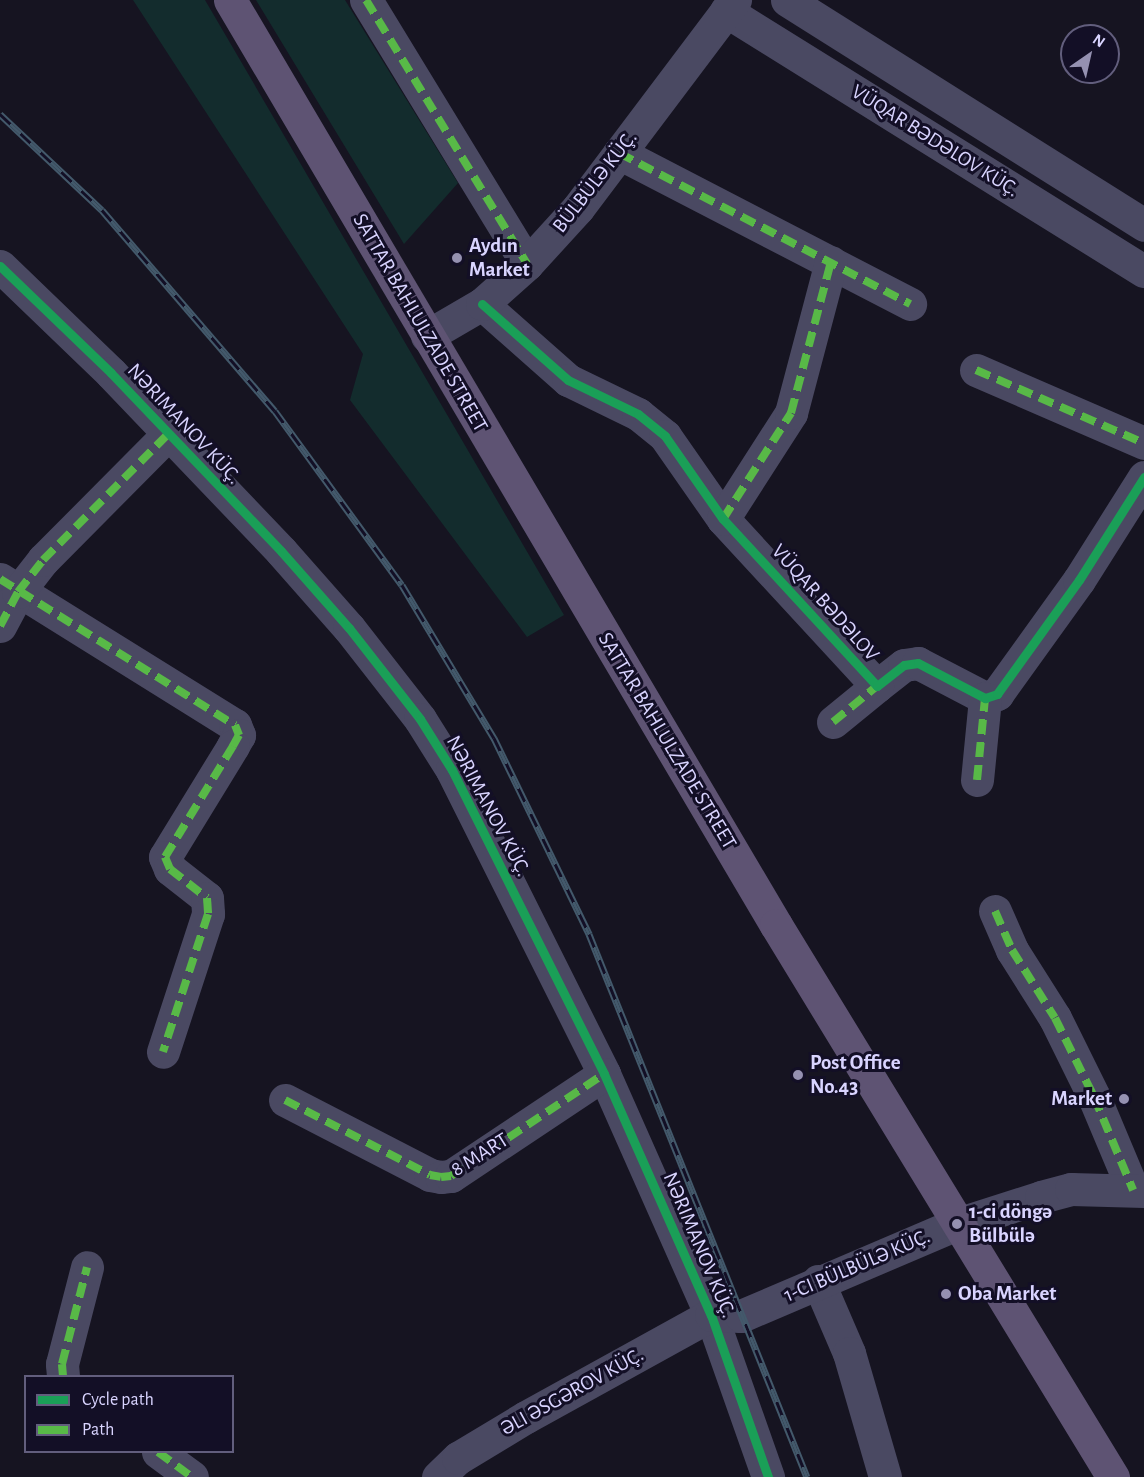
<!DOCTYPE html>
<meta charset="utf-8">
<style>
body{margin:0}
#map{position:relative;width:1144px;height:1477px;overflow:hidden;background:#161421;font-family:"Alegreya Sans",sans-serif}
div>[style]{position:absolute}
.green>*{inset:0;background:#132c2d}
.minor>*{height:33px;margin:-16.5px;padding:0 16.5px;transform-origin:16.5px;border-radius:16.5px;background:#4a4962}
.major>*{height:33px;margin:-16.5px;padding:0 16.5px;transform-origin:16.5px;border-radius:16.5px;background:#5e5373}
.rail>*{height:7px;margin-top:-3.5px;transform-origin:0;background:repeating-linear-gradient(90deg,#130f26 0 14px,#43596b 0 28px);box-sizing:border-box;border-block:2px solid #43596b}
.quiet>*{height:8px;margin-top:-4px;transform-origin:0;background:repeating-linear-gradient(90deg,#58b947 0 15px,transparent 0 23px)}
.cycleway>*{height:9px;margin:-4.5px;padding:0 4.5px;transform-origin:4.5px;border-radius:4.5px;background:#1a9f57}
.dots>*{width:16px;height:16px;translate:-50% -50%;box-sizing:border-box;border:3px solid #130f26;border-radius:50%}
span{translate:-50% -50%;white-space:nowrap;text-align:center;line-height:1.15;-webkit-text-stroke:6px #130f26;paint-order:stroke}
.street-label{font-size:21px;color:#d9d4ff}
.poi-label{font-size:21px;color:#d9d4ff;font-weight:700}
.left{translate:0 -50%;text-align:left}
.right{translate:-100% -50%;text-align:right}
.legend{position:absolute;left:24px;top:1375px;width:210px;height:78px;box-sizing:border-box;background:#130f26;border:2px solid #625e7d;margin:0;padding:8px 10px;list-style:none;font-size:18px;color:#d9d4ff}
.legend li{display:flex;align-items:center;gap:12px;height:30px}
.legend b{width:30px;border:2px solid #625e7d}
.north{position:absolute;left:1060px;top:24px;width:60px;height:60px;box-sizing:border-box;background:#130f26;border:2px solid #625e7d;border-radius:50%;rotate:34deg;font-size:16px;font-weight:700;line-height:24px;text-align:center;color:#d9d4ff}
.north::after{content:'';display:block;margin:auto;width:21px;height:27px;background:#9591b1;clip-path:polygon(50% 0,100% 100%,50% 72%,0 100%)}
</style>
<div id="map">
<div class="green">
<i style="clip-path:polygon(133px 0,205px 0,564px 615px,527px 637px,350px 400px,363px 354px)"></i>
<i style="clip-path:polygon(256px 0,345px 0,458px 183px,404px 244px)"></i>
</div>
<div class="minor">
<i style="left:366px;top:0;width:309px;rotate:58.6deg"></i>
<i style="left:787px;top:0;width:422px;rotate:32.2deg"></i>
<i style="left:726px;top:11px;width:492px;rotate:31.9deg"></i>
<i style="left:619px;top:153px;width:328px;rotate:27.4deg"></i>
<i style="left:0;top:266px;width:154px;rotate:43.9deg"></i>
<i style="left:111px;top:373px;width:246px;rotate:46.3deg"></i>
<i style="left:281px;top:551px;width:103px;rotate:48.6deg"></i>
<i style="left:349px;top:628px;width:115px;rotate:52deg"></i>
<i style="left:420px;top:719px;width:60px;rotate:57.9deg"></i>
<i style="left:452px;top:770px;width:340px;rotate:63.4deg"></i>
<i style="left:604px;top:1074px;width:264px;rotate:66.1deg"></i>
<i style="left:711px;top:1315px;width:172px;rotate:70.6deg"></i>
<i style="left:482px;top:304px;width:115px;rotate:41.5deg"></i>
<i style="left:568px;top:380px;width:78px;rotate:25.9deg"></i>
<i style="left:638px;top:414px;width:35px;rotate:39deg"></i>
<i style="left:665px;top:436px;width:101px;rotate:55.1deg"></i>
<i style="left:723px;top:519px;width:227px;rotate:47.3deg"></i>
<i style="left:877px;top:686px;width:34px;rotate:-38deg"></i>
<i style="left:904px;top:665px;width:14px;rotate:-8deg"></i>
<i style="left:918px;top:663px;width:76px;rotate:27.6deg"></i>
<i style="left:985px;top:698px;width:13px;rotate:-18deg"></i>
<i style="left:997px;top:694px;width:140px;rotate:-54.3deg"></i>
<i style="left:1079px;top:580px;width:122px;rotate:-57.7deg"></i>
<i style="left:427px;top:336px;width:64px;rotate:-30.2deg"></i>
<i style="left:482px;top:304px;width:60px;rotate:-41.6deg"></i>
<i style="left:527px;top:264px;width:76px;rotate:-47.7deg"></i>
<i style="left:578px;top:208px;width:261px;rotate:-53deg"></i>
<i style="left:976px;top:370px;width:183px;rotate:23.5deg"></i>
<i style="left:723px;top:519px;width:126px;rotate:-57.3deg"></i>
<i style="left:791px;top:413px;width:156px;rotate:-75.2deg"></i>
<i style="left:0;top:579px;width:277px;rotate:31.9deg"></i>
<i style="left:235px;top:725px;width:11px;rotate:68deg"></i>
<i style="left:239px;top:735px;width:13px;rotate:119deg"></i>
<i style="left:233px;top:746px;width:130px;rotate:121.5deg"></i>
<i style="left:165px;top:857px;width:13px;rotate:67deg"></i>
<i style="left:170px;top:869px;width:47px;rotate:38.1deg"></i>
<i style="left:207px;top:898px;width:16px;rotate:86deg"></i>
<i style="left:208px;top:914px;width:145px;rotate:108.1deg"></i>
<i style="left:0;top:626px;width:38px;rotate:-62deg"></i>
<i style="left:18px;top:592px;width:41px;rotate:-52deg"></i>
<i style="left:43px;top:560px;width:177px;rotate:-45.2deg"></i>
<i style="left:833px;top:722px;width:57px;rotate:-39.3deg"></i>
<i style="left:977px;top:780px;width:82px;rotate:-84.4deg"></i>
<i style="left:995px;top:911px;width:43px;rotate:66.4deg"></i>
<i style="left:1012px;top:950px;width:80px;rotate:57.7deg"></i>
<i style="left:1055px;top:1018px;width:88px;rotate:63.7deg"></i>
<i style="left:1094px;top:1097px;width:101px;rotate:67.2deg"></i>
<i style="left:285px;top:1100px;width:163px;rotate:27.3deg"></i>
<i style="left:430px;top:1175px;width:11px;rotate:10deg"></i>
<i style="left:441px;top:1177px;width:10px;rotate:-6deg"></i>
<i style="left:451px;top:1176px;width:184px;rotate:-33.7deg"></i>
<i style="left:818px;top:1281px;width:78px;rotate:66.7deg"></i>
<i style="left:849px;top:1353px;width:129px;rotate:73.8deg"></i>
<i style="left:63px;top:1376px;width:12px;rotate:-95deg"></i>
<i style="left:62px;top:1364px;width:100px;rotate:-75.5deg"></i>
<i style="left:158px;top:1452px;width:42px;rotate:36.3deg"></i>
<i style="left:438px;top:1477px;width:28px;rotate:-44deg"></i>
<i style="left:458px;top:1458px;width:79px;rotate:-31.1deg"></i>
<i style="left:526px;top:1417px;width:211px;rotate:-28.9deg"></i>
<i style="left:711px;top:1315px;width:30px;rotate:2deg"></i>
<i style="left:741px;top:1316px;width:235px;rotate:-23.1deg"></i>
<i style="left:957px;top:1224px;width:88px;rotate:-17.8deg"></i>
<i style="left:1041px;top:1197px;width:31px;rotate:-15deg"></i>
<i style="left:1071px;top:1189px;width:73px;rotate:1.6deg"></i>
</div>
<div class="major">
<i style="left:230px;top:0;width:1074px;rotate:59.45deg"></i>
<i style="left:776px;top:925px;width:647px;rotate:58.6deg"></i>
</div>
<div class="rail">
<i style="left:0;top:114px;width:140px;rotate:43.3deg"></i>
<i style="left:102px;top:210px;width:265px;rotate:49.3deg"></i>
<i style="left:275px;top:411px;width:215px;rotate:53.9deg"></i>
<i style="left:402px;top:585px;width:179px;rotate:59deg"></i>
<i style="left:494px;top:738px;width:218px;rotate:64.1deg"></i>
<i style="left:589px;top:934px;width:585px;rotate:68.13deg"></i>
</div>
<div class="quiet">
<i style="left:366px;top:0;width:309px;rotate:58.6deg"></i>
<i style="left:619px;top:153px;width:328px;rotate:27.4deg"></i>
<i style="left:976px;top:370px;width:183px;rotate:23.5deg"></i>
<i style="left:723px;top:519px;width:126px;rotate:-57.3deg"></i>
<i style="left:791px;top:413px;width:156px;rotate:-75.2deg"></i>
<i style="left:0;top:579px;width:277px;rotate:31.9deg"></i>
<i style="left:235px;top:725px;width:11px;rotate:68deg"></i>
<i style="left:239px;top:735px;width:13px;rotate:119deg"></i>
<i style="left:233px;top:746px;width:130px;rotate:121.5deg"></i>
<i style="left:165px;top:857px;width:13px;rotate:67deg"></i>
<i style="left:170px;top:869px;width:47px;rotate:38.1deg"></i>
<i style="left:207px;top:898px;width:16px;rotate:86deg"></i>
<i style="left:208px;top:914px;width:145px;rotate:108.1deg"></i>
<i style="left:0;top:626px;width:38px;rotate:-62deg"></i>
<i style="left:18px;top:592px;width:41px;rotate:-52deg"></i>
<i style="left:43px;top:560px;width:177px;rotate:-45.2deg"></i>
<i style="left:833px;top:722px;width:57px;rotate:-39.3deg"></i>
<i style="left:977px;top:780px;width:82px;rotate:-84.4deg"></i>
<i style="left:995px;top:911px;width:43px;rotate:66.4deg"></i>
<i style="left:1012px;top:950px;width:80px;rotate:57.7deg"></i>
<i style="left:1055px;top:1018px;width:88px;rotate:63.7deg"></i>
<i style="left:1094px;top:1097px;width:101px;rotate:67.2deg"></i>
<i style="left:285px;top:1100px;width:163px;rotate:27.3deg"></i>
<i style="left:430px;top:1175px;width:11px;rotate:10deg"></i>
<i style="left:441px;top:1177px;width:10px;rotate:-6deg"></i>
<i style="left:451px;top:1176px;width:184px;rotate:-33.7deg"></i>
<i style="left:63px;top:1376px;width:12px;rotate:-95deg"></i>
<i style="left:62px;top:1364px;width:100px;rotate:-75.5deg"></i>
<i style="left:158px;top:1452px;width:42px;rotate:36.3deg"></i>
</div>
<div class="cycleway">
<i style="left:0;top:266px;width:154px;rotate:43.9deg"></i>
<i style="left:111px;top:373px;width:246px;rotate:46.3deg"></i>
<i style="left:281px;top:551px;width:103px;rotate:48.6deg"></i>
<i style="left:349px;top:628px;width:115px;rotate:52deg"></i>
<i style="left:420px;top:719px;width:60px;rotate:57.9deg"></i>
<i style="left:452px;top:770px;width:340px;rotate:63.4deg"></i>
<i style="left:604px;top:1074px;width:264px;rotate:66.1deg"></i>
<i style="left:711px;top:1315px;width:172px;rotate:70.6deg"></i>
<i style="left:482px;top:304px;width:115px;rotate:41.5deg"></i>
<i style="left:568px;top:380px;width:78px;rotate:25.9deg"></i>
<i style="left:638px;top:414px;width:35px;rotate:39deg"></i>
<i style="left:665px;top:436px;width:101px;rotate:55.1deg"></i>
<i style="left:723px;top:519px;width:227px;rotate:47.3deg"></i>
<i style="left:877px;top:686px;width:34px;rotate:-38deg"></i>
<i style="left:904px;top:665px;width:14px;rotate:-8deg"></i>
<i style="left:918px;top:663px;width:76px;rotate:27.6deg"></i>
<i style="left:985px;top:698px;width:13px;rotate:-18deg"></i>
<i style="left:997px;top:694px;width:140px;rotate:-54.3deg"></i>
<i style="left:1079px;top:580px;width:122px;rotate:-57.7deg"></i>
</div>
<div class="dots">
<i style="left:457px;top:258px;background:#9591b1"></i>
<i style="left:798px;top:1075px;background:#9591b1"></i>
<i style="left:1124px;top:1099px;background:#9591b1"></i>
<i style="left:957px;top:1224px;background:#9591b1"></i>
<i style="left:946px;top:1294px;background:#9591b1"></i>
</div>
<div class="street-label">
<span style="left:935px;top:141px;rotate:32deg">VÜQAR BƏDƏLOV KÜÇ.</span>
<span style="left:595px;top:182px;rotate:-52deg">BÜLBÜLƏ KÜÇ.</span>
<span style="left:420px;top:323px;rotate:60deg">SATTAR BAHLULZADE STREET</span>
<span style="left:184px;top:424px;rotate:47deg">NƏRIMANOV KÜÇ.</span>
<span style="left:825px;top:603px;rotate:48deg">VÜQAR BƏDƏLOV</span>
<span style="left:667px;top:741px;rotate:59deg">SATTAR BAHLULZADE STREET</span>
<span style="left:488px;top:806px;rotate:62deg">NƏRIMANOV KÜÇ.</span>
<span style="left:480px;top:1155px;rotate:-32deg">8 MART</span>
<span style="left:699px;top:1245px;rotate:67deg">NƏRIMANOV KÜÇ.</span>
<span style="left:857px;top:1266px;rotate:-23deg">1-CI BÜLBÜLƏ KÜÇ.</span>
<span style="left:572px;top:1392px;rotate:-29deg">ƏLI ƏSGƏROV KÜÇ.</span>
</div>
<div class="poi-label">
<span class="left" style="left:469px;top:258px">Aydın<br>Market</span>
<span class="left" style="left:810px;top:1075px">Post Office<br>No.43</span>
<span class="right" style="left:1112px;top:1099px">Market</span>
<span class="left" style="left:969px;top:1224px">1-ci döngə<br>Bülbülə</span>
<span class="left" style="left:958px;top:1294px">Oba Market</span>
</div>
<ul class="legend">
<li><b style="height:8px;background:#1a9f57"></b>Cycle path</li>
<li><b style="height:8px;background:#58b947"></b>Path</li>
</ul>
<div class="north">N</div>
</div>
